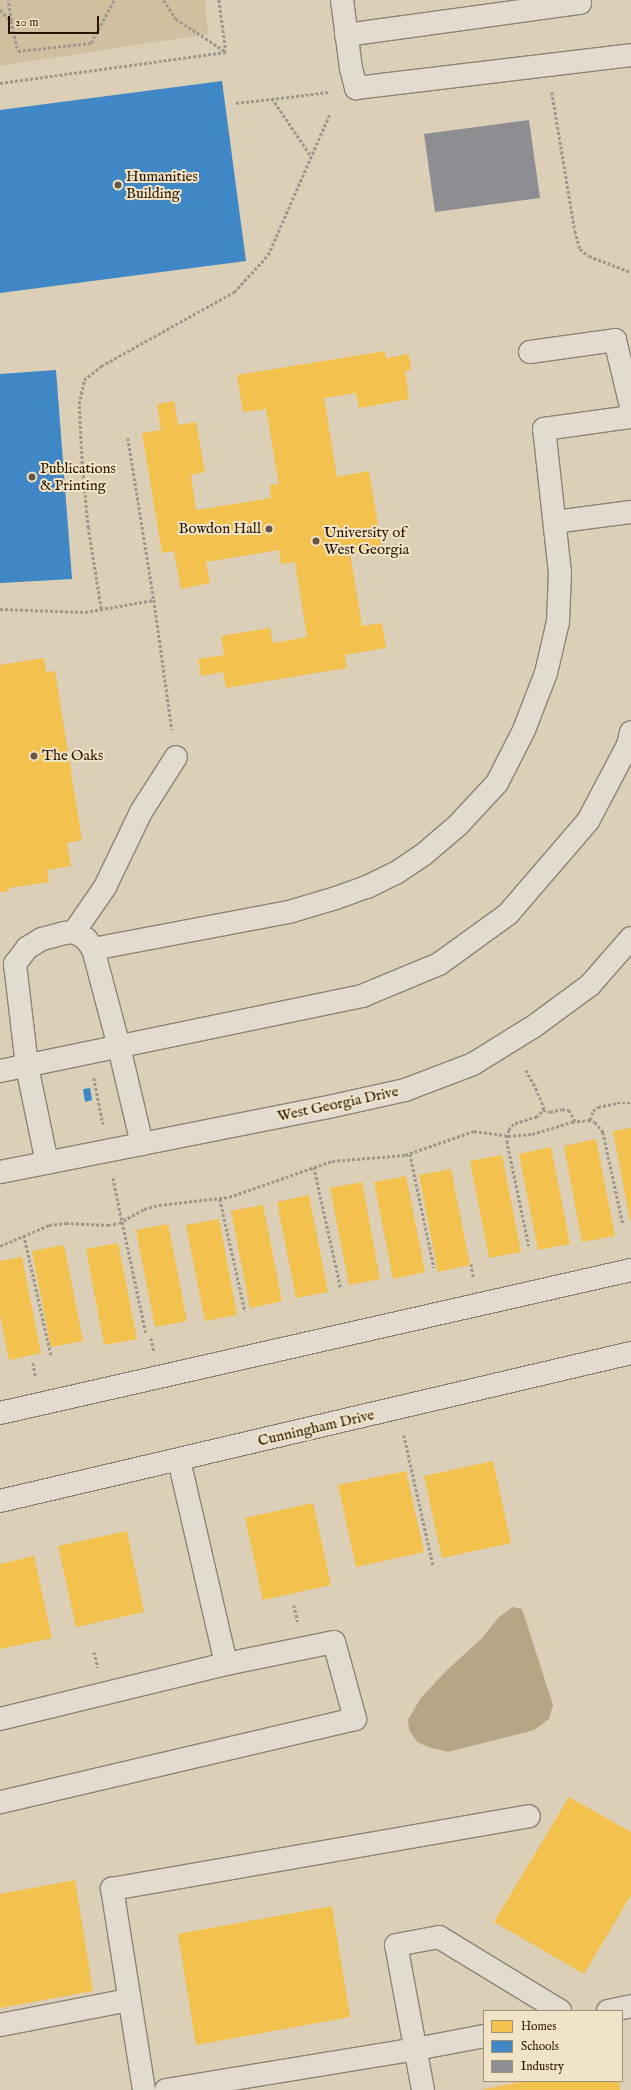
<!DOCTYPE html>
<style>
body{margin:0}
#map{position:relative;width:631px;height:2090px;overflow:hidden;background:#dbcfb7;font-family:"IM FELL English",serif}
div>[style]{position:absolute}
.green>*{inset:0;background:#d1c09f}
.water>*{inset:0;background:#b7a686}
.homes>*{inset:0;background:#f2c14e}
.schools>*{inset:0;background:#3f88c5}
.industry>*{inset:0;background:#8d8d92}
.path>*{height:2.5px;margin-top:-1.25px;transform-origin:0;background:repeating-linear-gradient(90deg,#9f988d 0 3px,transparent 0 5px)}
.roads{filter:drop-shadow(1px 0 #8c8373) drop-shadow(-1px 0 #8c8373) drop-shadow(0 1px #8c8373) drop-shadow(0 -1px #8c8373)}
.minor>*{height:22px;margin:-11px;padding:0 11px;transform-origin:11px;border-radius:11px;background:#e2dcd0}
.dots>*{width:11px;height:11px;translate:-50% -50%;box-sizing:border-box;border:2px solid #f1e4c6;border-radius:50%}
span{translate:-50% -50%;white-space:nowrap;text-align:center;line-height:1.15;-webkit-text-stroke:4px #f1e4c6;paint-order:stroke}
.poi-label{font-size:15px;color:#291505}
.left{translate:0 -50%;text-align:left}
.right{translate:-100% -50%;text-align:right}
.street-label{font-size:15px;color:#291505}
.legend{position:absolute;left:483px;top:2010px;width:140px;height:72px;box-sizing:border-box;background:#f1e4c6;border:1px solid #a19179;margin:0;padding:5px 7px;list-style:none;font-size:12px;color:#291505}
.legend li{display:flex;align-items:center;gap:8px;height:20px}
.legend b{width:20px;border:1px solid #a19179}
.scale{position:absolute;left:8px;top:16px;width:91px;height:18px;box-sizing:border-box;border:2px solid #291505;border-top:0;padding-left:5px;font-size:12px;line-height:14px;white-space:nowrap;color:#291505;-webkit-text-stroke:3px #f1e4c6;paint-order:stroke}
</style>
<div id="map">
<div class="green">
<i style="clip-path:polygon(0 0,205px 0,208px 34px,0 66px)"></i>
</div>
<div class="water">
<i style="clip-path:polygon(513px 1607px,522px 1609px,553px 1705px,549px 1719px,534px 1730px,448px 1752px,428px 1747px,417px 1742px,409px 1730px,408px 1720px,420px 1699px,446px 1671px,482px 1638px,499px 1617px)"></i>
</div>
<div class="homes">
<i style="clip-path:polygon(385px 351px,386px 358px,409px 354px,411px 370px,405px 371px,409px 399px,359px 408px,356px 393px,324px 398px,337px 477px,369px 471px,382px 548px,350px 553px,362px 626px,382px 623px,386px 648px,345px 655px,347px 668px,226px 688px,223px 672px,201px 676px,198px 659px,224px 655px,221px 636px,270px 628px,273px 643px,307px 637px,295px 562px,281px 564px,279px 550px,206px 562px,210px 583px,181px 589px,174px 551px,162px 553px,142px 433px,161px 430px,157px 404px,174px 401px,178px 425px,196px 422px,205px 472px,191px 475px,196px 510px,271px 498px,270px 485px,279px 484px,266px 409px,243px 412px,237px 375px)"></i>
<i style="clip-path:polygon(44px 658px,46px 672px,55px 671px,82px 840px,67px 843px,71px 866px,47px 870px,49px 882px,9px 888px,9px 891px,0 892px,0 665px)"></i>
<i style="clip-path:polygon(631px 1128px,631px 1220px,630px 1220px,613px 1131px)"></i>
<i style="clip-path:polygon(596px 1139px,615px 1236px,582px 1242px,564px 1146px)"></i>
<i style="clip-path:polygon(551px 1147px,570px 1244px,538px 1250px,519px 1154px)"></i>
<i style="clip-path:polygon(502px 1155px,521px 1252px,489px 1258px,470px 1161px)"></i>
<i style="clip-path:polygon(451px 1169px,470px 1265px,438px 1272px,419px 1175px)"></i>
<i style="clip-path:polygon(406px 1176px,425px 1272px,393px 1279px,374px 1182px)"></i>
<i style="clip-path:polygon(362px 1182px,380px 1279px,349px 1285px,330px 1188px)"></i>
<i style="clip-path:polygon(309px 1195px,328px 1292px,296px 1298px,277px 1202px)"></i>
<i style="clip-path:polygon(263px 1205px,282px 1301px,250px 1308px,231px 1211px)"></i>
<i style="clip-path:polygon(219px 1219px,237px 1315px,205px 1321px,186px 1225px)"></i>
<i style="clip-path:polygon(168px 1224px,187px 1321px,155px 1327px,136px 1230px)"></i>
<i style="clip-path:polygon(118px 1243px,137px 1339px,104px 1345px,86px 1249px)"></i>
<i style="clip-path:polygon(64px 1245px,83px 1341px,51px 1347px,32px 1251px)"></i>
<i style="clip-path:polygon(22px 1257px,41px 1353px,9px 1360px,0 1315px,0 1261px)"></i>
<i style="clip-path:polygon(493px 1461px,511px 1543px,442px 1558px,424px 1476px)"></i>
<i style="clip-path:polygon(406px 1471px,424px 1552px,356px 1567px,338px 1485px)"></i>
<i style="clip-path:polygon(313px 1503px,331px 1585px,263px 1600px,245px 1518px)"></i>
<i style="clip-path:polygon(127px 1531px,144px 1612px,76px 1627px,58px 1546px)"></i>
<i style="clip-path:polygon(34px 1556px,52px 1638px,0 1649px,0 1564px)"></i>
<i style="clip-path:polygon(569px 1797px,631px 1832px,631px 1895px,584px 1974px,494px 1922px)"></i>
<i style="clip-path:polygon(75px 1880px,93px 1991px,0 2008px,0 1894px)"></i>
<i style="clip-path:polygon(332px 1906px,350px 2017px,196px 2045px,178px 1934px)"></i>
<i style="clip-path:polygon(525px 2081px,619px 2081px,620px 2090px,481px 2090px)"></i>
</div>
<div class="schools">
<i style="clip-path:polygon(222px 81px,246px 261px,0 293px,0 110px)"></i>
<i style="clip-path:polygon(56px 370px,72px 579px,0 583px,0 374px)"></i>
<i style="clip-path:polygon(90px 1088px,92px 1100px,85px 1102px,83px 1089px)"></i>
</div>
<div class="industry">
<i style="clip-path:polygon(529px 120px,540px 198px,435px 212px,424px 134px)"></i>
</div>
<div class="path">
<i style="left:164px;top:0;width:22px;rotate:58deg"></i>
<i style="left:176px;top:19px;width:59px;rotate:33.1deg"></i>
<i style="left:219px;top:0;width:51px;rotate:82.2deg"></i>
<i style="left:0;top:10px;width:16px;rotate:45deg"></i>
<i style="left:11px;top:21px;width:21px;rotate:-98deg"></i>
<i style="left:11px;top:21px;width:31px;rotate:77deg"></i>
<i style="left:18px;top:51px;width:73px;rotate:-6.3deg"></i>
<i style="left:91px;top:43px;width:49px;rotate:-61.9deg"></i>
<i style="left:0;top:83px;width:228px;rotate:-7.8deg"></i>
<i style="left:552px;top:92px;width:141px;rotate:80.6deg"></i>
<i style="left:575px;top:231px;width:19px;rotate:74deg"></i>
<i style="left:580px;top:249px;width:11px;rotate:38deg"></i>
<i style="left:589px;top:256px;width:45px;rotate:20.9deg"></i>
<i style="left:272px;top:98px;width:70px;rotate:56.1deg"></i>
<i style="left:236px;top:103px;width:94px;rotate:-6.7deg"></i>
<i style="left:128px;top:438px;width:164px;rotate:80.9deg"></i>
<i style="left:154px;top:600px;width:131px;rotate:82.1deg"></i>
<i style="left:0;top:609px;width:85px;rotate:2deg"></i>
<i style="left:85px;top:612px;width:70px;rotate:-9.9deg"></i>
<i style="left:101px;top:609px;width:82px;rotate:-99.1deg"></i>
<i style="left:88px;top:528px;width:64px;rotate:-95.4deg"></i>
<i style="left:82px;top:464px;width:60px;rotate:-92.9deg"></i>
<i style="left:79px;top:404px;width:25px;rotate:-78deg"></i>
<i style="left:84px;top:380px;width:22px;rotate:-39deg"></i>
<i style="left:101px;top:366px;width:152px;rotate:-29.1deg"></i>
<i style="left:234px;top:292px;width:50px;rotate:-47.4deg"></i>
<i style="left:268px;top:255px;width:155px;rotate:-66.4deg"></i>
<i style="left:526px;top:1070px;width:21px;rotate:61deg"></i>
<i style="left:536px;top:1088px;width:22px;rotate:68deg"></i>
<i style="left:544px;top:1108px;width:4px;rotate:117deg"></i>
<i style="left:542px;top:1112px;width:7px;rotate:135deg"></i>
<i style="left:537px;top:1117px;width:24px;rotate:163deg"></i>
<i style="left:514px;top:1124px;width:8px;rotate:130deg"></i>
<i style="left:509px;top:1130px;width:11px;rotate:100deg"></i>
<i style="left:507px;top:1141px;width:107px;rotate:78.2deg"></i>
<i style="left:94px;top:1078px;width:47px;rotate:78.9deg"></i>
<i style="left:543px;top:1110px;width:7px;rotate:16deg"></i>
<i style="left:550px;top:1112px;width:12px;rotate:-14deg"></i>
<i style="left:562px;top:1109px;width:7px;rotate:8deg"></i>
<i style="left:569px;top:1110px;width:13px;rotate:61deg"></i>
<i style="left:590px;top:1120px;width:9px;rotate:-72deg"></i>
<i style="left:593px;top:1111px;width:6px;rotate:-39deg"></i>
<i style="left:598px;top:1107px;width:19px;rotate:-12deg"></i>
<i style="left:617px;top:1103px;width:14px"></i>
<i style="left:410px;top:1154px;width:116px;rotate:78deg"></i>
<i style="left:314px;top:1167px;width:125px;rotate:77.5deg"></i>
<i style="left:113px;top:1178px;width:158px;rotate:78deg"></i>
<i style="left:220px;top:1199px;width:115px;rotate:77.4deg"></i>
<i style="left:24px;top:1235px;width:123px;rotate:77.3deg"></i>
<i style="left:0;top:1246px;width:53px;rotate:-23.2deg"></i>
<i style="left:49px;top:1225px;width:17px;rotate:-7deg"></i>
<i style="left:66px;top:1223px;width:42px;rotate:2.7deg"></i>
<i style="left:108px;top:1225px;width:11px;rotate:-10deg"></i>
<i style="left:119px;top:1223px;width:29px;rotate:-29deg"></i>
<i style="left:144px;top:1209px;width:16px;rotate:-15deg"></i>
<i style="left:159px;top:1205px;width:70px;rotate:-6.5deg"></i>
<i style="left:229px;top:1197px;width:109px;rotate:-19.3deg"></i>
<i style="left:332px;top:1161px;width:73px;rotate:-4.7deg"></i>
<i style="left:405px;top:1155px;width:73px;rotate:-19.2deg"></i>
<i style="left:474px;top:1131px;width:34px;rotate:8deg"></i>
<i style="left:508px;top:1136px;width:24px;rotate:-5deg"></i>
<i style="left:532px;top:1134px;width:42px;rotate:-16.7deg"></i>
<i style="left:572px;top:1122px;width:16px;rotate:-7deg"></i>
<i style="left:588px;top:1120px;width:7px;rotate:16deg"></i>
<i style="left:595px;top:1122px;width:13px;rotate:51deg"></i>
<i style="left:603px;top:1132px;width:94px;rotate:77.7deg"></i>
<i style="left:471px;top:1264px;width:15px;rotate:79deg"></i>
<i style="left:151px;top:1338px;width:13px;rotate:77deg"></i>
<i style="left:33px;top:1363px;width:15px;rotate:79deg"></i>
<i style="left:404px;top:1435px;width:133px;rotate:77.4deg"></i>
<i style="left:294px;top:1605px;width:17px;rotate:77deg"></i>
<i style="left:94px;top:1652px;width:16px;rotate:75deg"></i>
</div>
<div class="roads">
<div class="minor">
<i style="left:342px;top:0;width:69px;rotate:82.5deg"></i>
<i style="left:351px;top:68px;width:21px;rotate:76deg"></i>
<i style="left:356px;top:88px;width:277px;rotate:-6.8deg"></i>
<i style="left:346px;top:35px;width:236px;rotate:-7.8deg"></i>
<i style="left:580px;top:3px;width:3px;rotate:-108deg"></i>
<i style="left:530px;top:352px;width:86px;rotate:-8deg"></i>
<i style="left:615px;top:340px;width:68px;rotate:76.4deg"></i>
<i style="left:555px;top:522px;width:77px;rotate:-7.5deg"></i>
<i style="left:74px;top:932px;width:55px;rotate:-55.4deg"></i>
<i style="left:105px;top:887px;width:83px;rotate:-64.4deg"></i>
<i style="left:141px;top:812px;width:65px;rotate:-57.5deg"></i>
<i style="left:93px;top:949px;width:199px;rotate:-10.7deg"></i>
<i style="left:289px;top:912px;width:49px;rotate:-16.6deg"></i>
<i style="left:336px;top:898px;width:33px;rotate:-20deg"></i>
<i style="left:367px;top:887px;width:32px;rotate:-26deg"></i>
<i style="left:396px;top:873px;width:32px;rotate:-34deg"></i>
<i style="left:423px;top:855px;width:46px;rotate:-40.6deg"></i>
<i style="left:458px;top:825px;width:57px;rotate:-47.1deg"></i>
<i style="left:497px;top:783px;width:59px;rotate:-63deg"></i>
<i style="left:524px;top:730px;width:61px;rotate:-68.9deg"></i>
<i style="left:546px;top:673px;width:52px;rotate:-76.8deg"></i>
<i style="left:558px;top:622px;width:49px;rotate:-87.7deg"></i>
<i style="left:560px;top:573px;width:145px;rotate:-96.3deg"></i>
<i style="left:544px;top:429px;width:88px;rotate:-7.9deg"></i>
<i style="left:0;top:1071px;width:370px;rotate:-11.7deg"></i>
<i style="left:362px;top:996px;width:83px;rotate:-22.6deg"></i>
<i style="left:439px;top:964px;width:85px;rotate:-35.9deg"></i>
<i style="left:508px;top:914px;width:123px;rotate:-49.3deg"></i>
<i style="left:588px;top:821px;width:86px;rotate:-62.2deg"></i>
<i style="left:628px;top:745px;width:13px;rotate:-77deg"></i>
<i style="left:47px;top:1163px;width:99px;rotate:-101.7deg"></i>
<i style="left:27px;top:1066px;width:103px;rotate:-96.7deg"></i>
<i style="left:15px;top:964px;width:20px;rotate:-53deg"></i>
<i style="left:27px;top:948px;width:17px;rotate:-31deg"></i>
<i style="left:42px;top:939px;width:23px;rotate:-15deg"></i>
<i style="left:64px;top:933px;width:10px;rotate:-6deg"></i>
<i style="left:74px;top:932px;width:14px;rotate:30deg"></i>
<i style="left:86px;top:939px;width:12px;rotate:55deg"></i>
<i style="left:93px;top:949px;width:101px;rotate:75.1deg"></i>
<i style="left:119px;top:1047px;width:100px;rotate:76.7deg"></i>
<i style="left:0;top:1172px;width:330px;rotate:-11.2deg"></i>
<i style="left:324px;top:1108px;width:83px;rotate:-12.5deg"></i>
<i style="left:405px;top:1090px;width:73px;rotate:-20.9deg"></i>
<i style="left:473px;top:1064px;width:70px;rotate:-31.7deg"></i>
<i style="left:533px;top:1027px;width:71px;rotate:-36.4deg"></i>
<i style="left:590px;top:985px;width:62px;rotate:-48.9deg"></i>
<i style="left:0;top:1413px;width:647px;rotate:-12.77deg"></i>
<i style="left:179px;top:1460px;width:209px;rotate:77deg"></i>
<i style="left:0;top:1501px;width:648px;rotate:-13.2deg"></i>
<i style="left:0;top:1719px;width:233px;rotate:-13.7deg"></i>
<i style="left:226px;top:1664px;width:110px;rotate:-11.5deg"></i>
<i style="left:334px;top:1642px;width:80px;rotate:74.7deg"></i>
<i style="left:355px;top:1719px;width:365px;rotate:166.8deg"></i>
<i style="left:608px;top:2011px;width:24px;rotate:-12deg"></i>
<i style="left:0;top:2025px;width:131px;rotate:-11deg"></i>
<i style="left:144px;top:2090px;width:204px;rotate:-99deg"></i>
<i style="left:112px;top:1889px;width:423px;rotate:-9.9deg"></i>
<i style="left:166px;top:2090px;width:253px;rotate:-9.3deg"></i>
<i style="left:416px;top:2049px;width:69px;rotate:-10.8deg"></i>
<i style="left:423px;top:2090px;width:147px;rotate:-100.5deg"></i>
<i style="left:396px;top:1945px;width:44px;rotate:-10.5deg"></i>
<i style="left:439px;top:1937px;width:142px;rotate:31.4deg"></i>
</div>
</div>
<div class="dots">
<i style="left:118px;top:185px;background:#675643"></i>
<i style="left:32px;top:477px;background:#675643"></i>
<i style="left:269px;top:529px;background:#675643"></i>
<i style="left:316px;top:541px;background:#675643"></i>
<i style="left:34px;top:756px;background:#675643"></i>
</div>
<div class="poi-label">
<span class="left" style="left:126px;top:185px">Humanities<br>Building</span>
<span class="left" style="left:40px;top:477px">Publications<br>&amp; Printing</span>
<span class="right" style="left:261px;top:529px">Bowdon Hall</span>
<span class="left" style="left:324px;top:541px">University of<br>West Georgia</span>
<span class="left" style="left:42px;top:756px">The Oaks</span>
</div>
<div class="street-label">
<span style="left:338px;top:1104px;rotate:-12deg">West Georgia Drive</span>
<span style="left:316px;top:1428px;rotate:-13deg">Cunningham Drive</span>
</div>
<ul class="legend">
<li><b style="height:11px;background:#f2c14e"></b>Homes</li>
<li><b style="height:11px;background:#3f88c5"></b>Schools</li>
<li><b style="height:11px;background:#8d8d92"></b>Industry</li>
</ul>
<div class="scale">20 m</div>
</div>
